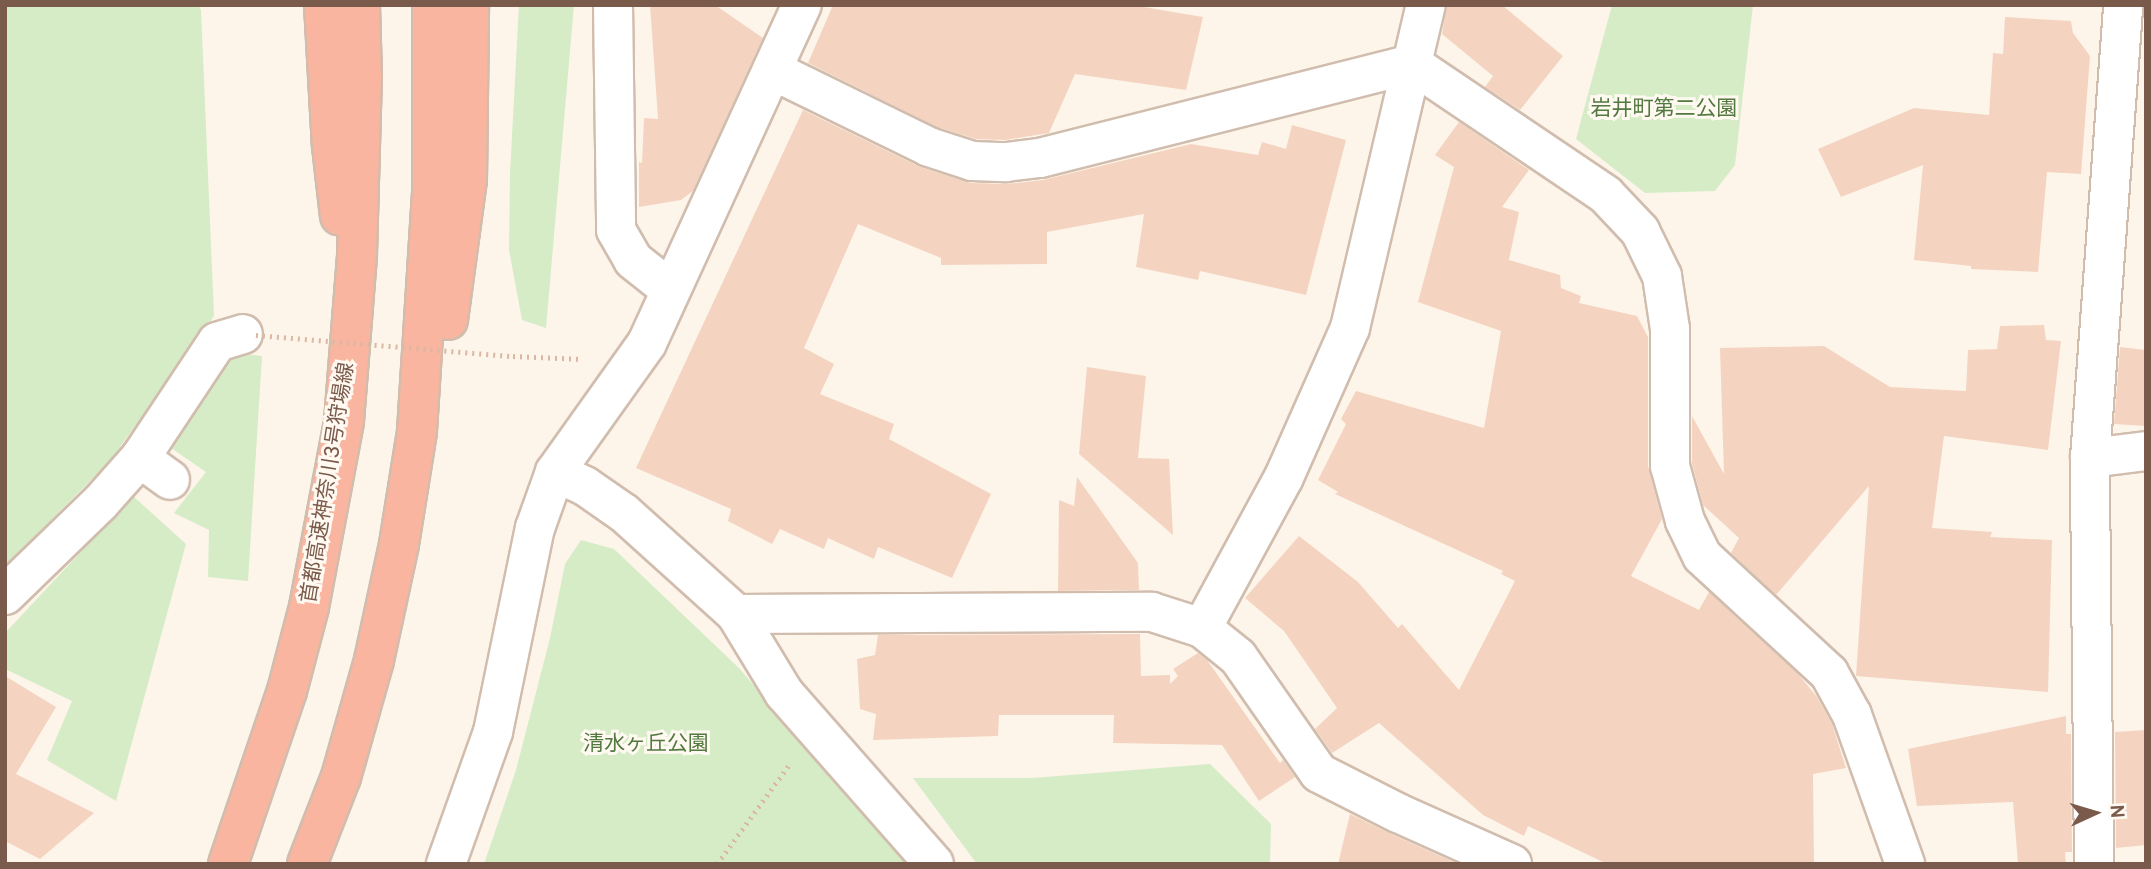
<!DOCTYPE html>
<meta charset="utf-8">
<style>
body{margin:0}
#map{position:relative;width:2151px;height:869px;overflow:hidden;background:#fdf5ea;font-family:Overpass,"Noto Sans JP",sans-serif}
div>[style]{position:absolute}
.green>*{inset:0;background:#d6ecc7}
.building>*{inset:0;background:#f4d4c0}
.path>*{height:4.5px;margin-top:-2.25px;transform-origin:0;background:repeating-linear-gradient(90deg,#dab7a2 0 2px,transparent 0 7px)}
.roads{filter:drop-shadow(2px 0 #d1bdae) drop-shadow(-2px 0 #d1bdae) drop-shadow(0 2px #d1bdae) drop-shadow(0 -2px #d1bdae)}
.minor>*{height:38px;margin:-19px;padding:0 19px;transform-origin:19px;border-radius:19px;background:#fff}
.highway>*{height:38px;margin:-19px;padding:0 19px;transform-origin:19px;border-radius:19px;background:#f9b59f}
.path-bridge>*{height:4.5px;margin-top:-2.25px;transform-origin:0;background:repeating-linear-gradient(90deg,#dab7a2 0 2px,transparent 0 7px)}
span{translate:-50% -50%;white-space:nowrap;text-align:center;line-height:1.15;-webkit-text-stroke:6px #fff9f1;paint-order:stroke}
.park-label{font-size:21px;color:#527a40}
.street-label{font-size:21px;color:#7a5b4b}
.frame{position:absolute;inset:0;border:7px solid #7a5b4b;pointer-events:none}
.north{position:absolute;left:2060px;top:778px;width:70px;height:70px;-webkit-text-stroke:5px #fff9f1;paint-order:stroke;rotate:86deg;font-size:19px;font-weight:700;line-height:28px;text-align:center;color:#7a5b4b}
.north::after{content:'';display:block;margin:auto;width:24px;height:32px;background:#7a5b4b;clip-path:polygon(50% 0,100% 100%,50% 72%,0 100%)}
</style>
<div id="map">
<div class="green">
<i style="clip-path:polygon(5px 5px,198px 5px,201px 10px,214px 316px,110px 461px,5px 566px)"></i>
<i style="clip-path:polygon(519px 5px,574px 5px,546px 328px,522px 320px,509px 250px,510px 173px)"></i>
<i style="clip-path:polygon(1612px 5px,1753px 5px,1735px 165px,1715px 191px,1645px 193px,1576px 139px)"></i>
<i style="clip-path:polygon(233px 352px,262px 356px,248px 581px,208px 577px,209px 530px,174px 513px,206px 472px,171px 448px)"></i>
<i style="clip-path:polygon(133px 496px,186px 544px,116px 801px,47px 760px,72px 701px,5px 669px,5px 633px)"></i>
<i style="clip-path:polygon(581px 540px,614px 549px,739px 668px,906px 864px,484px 864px,516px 770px,550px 638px,565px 564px)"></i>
<i style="clip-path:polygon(1210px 764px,1271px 824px,1270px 864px,977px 864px,913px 778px,1032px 778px)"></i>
</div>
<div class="building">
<i style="clip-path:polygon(650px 5px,715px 5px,763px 38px,693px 191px,681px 200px,639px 207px,639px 162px,642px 163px,644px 118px,658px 119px)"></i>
<i style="clip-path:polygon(833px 5px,1132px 5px,1203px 17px,1186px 90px,1075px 74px,1049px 133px,1005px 140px,976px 139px,937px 127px,808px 63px)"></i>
<i style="clip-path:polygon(1447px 5px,1502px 5px,1563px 56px,1520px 110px,1485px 87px,1493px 76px,1442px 34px)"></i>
<i style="clip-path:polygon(2005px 17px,2071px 21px,2073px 33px,2090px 56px,2081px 174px,2047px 172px,2038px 272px,1971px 269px,1971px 266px,1914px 260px,1923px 165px,1841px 197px,1818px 149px,1914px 108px,1989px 115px,1993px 53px,2003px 54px)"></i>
<i style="clip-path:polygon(803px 110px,920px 167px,971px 183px,1006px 184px,1043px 180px,1191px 144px,1258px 155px,1262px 142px,1286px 149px,1292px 125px,1346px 140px,1306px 295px,1200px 271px,1198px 280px,1136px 267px,1144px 214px,1047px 232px,1047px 264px,941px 265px,941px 258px,858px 224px,804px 348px,834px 364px,820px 394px,894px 424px,889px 439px,991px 494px,952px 578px,878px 547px,874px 559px,828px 538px,824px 549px,780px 529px,772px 544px,728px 521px,731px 509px,636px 468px)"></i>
<i style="clip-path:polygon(1459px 122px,1529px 170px,1502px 207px,1519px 212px,1509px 260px,1560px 275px,1561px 288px,1581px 296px,1579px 303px,1637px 316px,1648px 337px,1648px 466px,1662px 519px,1631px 576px,1699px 610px,1709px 592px,1798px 674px,1817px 697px,1832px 724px,1846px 768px,1813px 774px,1814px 864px,1607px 864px,1528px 826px,1524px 836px,1483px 815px,1379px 723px,1332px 753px,1315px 729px,1337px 708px,1284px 631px,1245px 598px,1299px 536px,1358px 582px,1398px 628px,1402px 624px,1459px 690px,1515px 581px,1501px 574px,1503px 571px,1335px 494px,1338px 492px,1318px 480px,1346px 424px,1341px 419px,1356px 391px,1484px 428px,1501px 331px,1418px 302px,1454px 167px,1435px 155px)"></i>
<i style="clip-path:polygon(2044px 325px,2046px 340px,2061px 341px,2048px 450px,1944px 436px,1932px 528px,1992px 532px,1990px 537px,2052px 540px,2048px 692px,1856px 676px,1869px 486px,1776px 595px,1731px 553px,1739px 538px,1703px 505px,1692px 463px,1692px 416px,1724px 474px,1720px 348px,1824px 346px,1890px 387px,1966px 391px,1968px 350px,1997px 349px,2000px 326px)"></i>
<i style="clip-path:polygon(2120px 347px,2146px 350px,2146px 426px,2114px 424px)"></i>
<i style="clip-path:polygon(1087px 367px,1146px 376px,1138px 458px,1169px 459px,1173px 535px,1079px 454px)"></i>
<i style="clip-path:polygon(1077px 477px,1138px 563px,1139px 590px,1058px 591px,1059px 500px,1074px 506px)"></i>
<i style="clip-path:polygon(1140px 634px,1141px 676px,1170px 675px,1170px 684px,1178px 676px,1173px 669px,1198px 653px,1207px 660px,1280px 763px,1283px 760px,1295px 777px,1259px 801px,1222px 745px,1113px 743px,1114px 715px,999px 715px,998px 736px,873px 740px,876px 714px,860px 709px,857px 659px,875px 655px,878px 635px)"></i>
<i style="clip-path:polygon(5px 676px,56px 707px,16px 774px,94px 813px,40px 859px,5px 841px)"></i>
<i style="clip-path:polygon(2066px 716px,2066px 734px,2071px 734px,2072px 852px,2065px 852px,2066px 864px,2018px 864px,2013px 802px,1917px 806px,1908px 749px)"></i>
<i style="clip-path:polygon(2146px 730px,2146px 845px,2116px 848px,2115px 732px)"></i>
<i style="clip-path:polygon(1350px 814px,1389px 833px,1458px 864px,1338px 864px)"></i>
</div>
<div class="path">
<i style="left:513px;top:356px;width:69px;rotate:2.5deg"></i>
<i style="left:717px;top:864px;width:122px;rotate:-54deg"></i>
</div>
<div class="roads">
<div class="minor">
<i style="left:613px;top:5px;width:225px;rotate:89.2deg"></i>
<i style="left:616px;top:230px;width:34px;rotate:60deg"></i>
<i style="left:633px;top:260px;width:48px;rotate:38.3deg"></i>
<i style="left:772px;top:70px;width:175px;rotate:26.1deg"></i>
<i style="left:929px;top:147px;width:45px;rotate:18deg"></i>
<i style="left:972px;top:161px;width:34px;rotate:2deg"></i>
<i style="left:1006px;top:162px;width:34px;rotate:-7deg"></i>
<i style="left:1040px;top:158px;width:384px;rotate:-14.2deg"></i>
<i style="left:1412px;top:64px;width:234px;rotate:34deg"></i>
<i style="left:1606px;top:195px;width:50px;rotate:46.6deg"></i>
<i style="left:1640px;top:231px;width:50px;rotate:63.9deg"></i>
<i style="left:1662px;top:276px;width:54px;rotate:81.4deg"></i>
<i style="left:1670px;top:329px;width:137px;rotate:90deg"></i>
<i style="left:1670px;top:466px;width:57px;rotate:74.7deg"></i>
<i style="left:1685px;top:521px;width:39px;rotate:64deg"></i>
<i style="left:1702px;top:556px;width:173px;rotate:42.7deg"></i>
<i style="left:1829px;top:673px;width:48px;rotate:61.3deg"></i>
<i style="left:1852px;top:715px;width:158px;rotate:70.4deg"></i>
<i style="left:140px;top:458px;width:37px;rotate:36deg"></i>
<i style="left:2090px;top:458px;width:56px;rotate:-7.1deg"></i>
<i style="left:555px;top:472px;width:33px;rotate:25deg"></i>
<i style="left:585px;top:486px;width:47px;rotate:34.7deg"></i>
<i style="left:624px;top:513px;width:151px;rotate:42deg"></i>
<i style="left:736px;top:614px;width:92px;rotate:58.7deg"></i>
<i style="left:784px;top:693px;width:227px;rotate:48.7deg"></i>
<i style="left:5px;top:595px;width:132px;rotate:-44.1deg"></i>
<i style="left:100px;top:503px;width:60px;rotate:-48.4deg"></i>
<i style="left:140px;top:458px;width:139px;rotate:-56.4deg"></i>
<i style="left:217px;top:342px;width:27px;rotate:-17deg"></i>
<i style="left:736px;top:614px;width:416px;rotate:-0.3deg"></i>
<i style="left:1152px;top:612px;width:52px;rotate:17.7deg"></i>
<i style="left:1202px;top:628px;width:46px;rotate:38.9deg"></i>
<i style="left:1238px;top:657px;width:141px;rotate:55.1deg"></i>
<i style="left:1319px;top:773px;width:89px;rotate:26.9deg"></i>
<i style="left:1398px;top:813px;width:125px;rotate:24.1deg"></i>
<i style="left:1202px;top:628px;width:172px;rotate:-61.5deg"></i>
<i style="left:1284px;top:477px;width:163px;rotate:-66.1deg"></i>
<i style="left:1350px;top:328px;width:332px;rotate:-76.8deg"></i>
<i style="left:446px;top:864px;width:140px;rotate:-70.4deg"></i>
<i style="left:493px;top:732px;width:208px;rotate:-78.4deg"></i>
<i style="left:535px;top:528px;width:59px;rotate:-70.3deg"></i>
<i style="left:555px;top:472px;width:158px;rotate:-54.5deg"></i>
<i style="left:647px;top:343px;width:372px;rotate:-65.4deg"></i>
<i style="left:2094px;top:864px;width:406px;rotate:-90.6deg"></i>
<i style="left:2090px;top:458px;width:454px;rotate:-85.8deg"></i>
</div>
<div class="highway">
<i style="left:324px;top:5px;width:141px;rotate:86.8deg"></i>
<i style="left:332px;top:146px;width:70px;rotate:83.5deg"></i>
<i style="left:448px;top:320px;width:141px;rotate:-82.3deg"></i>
<i style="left:467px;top:180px;width:175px;rotate:-89.3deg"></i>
<i style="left:228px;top:864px;width:183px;rotate:-71.2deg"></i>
<i style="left:287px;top:691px;width:87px;rotate:-75.3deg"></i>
<i style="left:309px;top:607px;width:189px;rotate:-79.3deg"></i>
<i style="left:344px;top:421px;width:168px;rotate:-85.5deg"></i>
<i style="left:357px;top:254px;width:177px;rotate:-88.4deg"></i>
<i style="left:362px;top:77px;width:72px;rotate:-91.6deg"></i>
<i style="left:307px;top:864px;width:93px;rotate:-68.7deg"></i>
<i style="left:341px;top:777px;width:122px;rotate:-74.2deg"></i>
<i style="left:374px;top:660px;width:119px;rotate:-77.8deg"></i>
<i style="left:399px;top:544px;width:114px;rotate:-80.9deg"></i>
<i style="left:417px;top:431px;width:237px;rotate:-86.4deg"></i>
<i style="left:432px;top:194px;width:189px;rotate:-90deg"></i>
</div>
</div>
<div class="path-bridge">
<i style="left:256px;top:335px;width:258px;rotate:4.7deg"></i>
</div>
<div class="park-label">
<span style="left:1664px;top:110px">岩井町第二公園</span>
<span style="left:646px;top:745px">清水ヶ丘公園</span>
</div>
<div class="street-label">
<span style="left:329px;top:483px;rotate:-81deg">首都高速神奈川3号狩場線</span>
</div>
<div class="frame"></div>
<div class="north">N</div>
</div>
